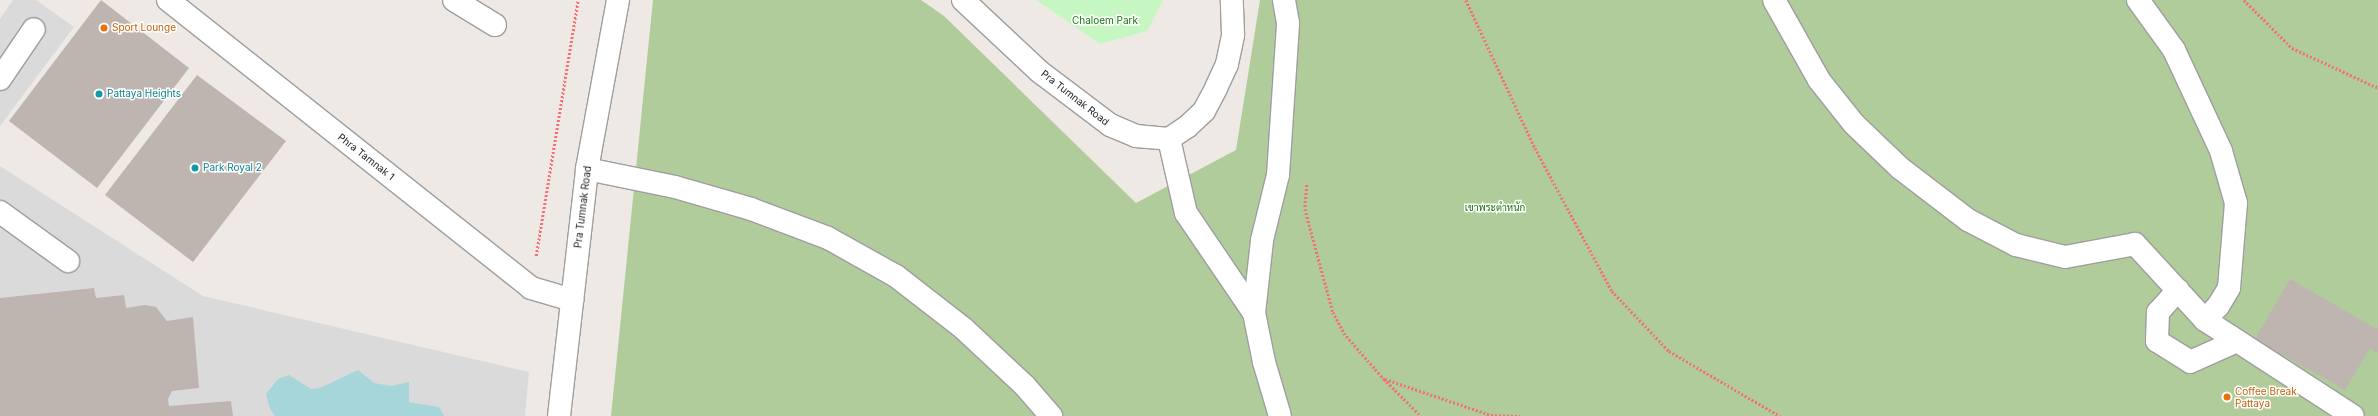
<!DOCTYPE html>
<meta charset="utf-8">
<style>
body{margin:0}
#map{position:relative;width:2378px;height:416px;overflow:hidden;background:#eee9e4;font-family:Inter,Sarabun,sans-serif}
div>[style]{position:absolute}
.residential>*{inset:0;background:#dbdadb}
.forest>*{inset:0;background:#b0cc9a}
.park>*{inset:0;background:#c6f7c2}
.water>*{inset:0;background:#a6d6da}
.building>*{inset:0;background:#beb4b0}
.path>*{height:2.5px;margin-top:-1.25px;transform-origin:0;background:repeating-linear-gradient(90deg,#f37076 0 2px,transparent 0 4px)}
.roads{filter:drop-shadow(1px 0 #9e9e9e) drop-shadow(-1px 0 #9e9e9e) drop-shadow(0 1px #9e9e9e) drop-shadow(0 -1px #9e9e9e)}
.minor>*{height:22px;margin:-11px;padding:0 11px;transform-origin:11px;border-radius:11px;background:#fff}
.dots>*{width:11px;height:11px;translate:-50% -50%;box-sizing:border-box;border:2px solid #fff;border-radius:50%}
span{translate:-50% -50%;white-space:nowrap;text-align:center;line-height:1.15;-webkit-text-stroke:3px #fff;paint-order:stroke}
.park-label{font-size:10px;color:#187610}
.food-label{font-size:10px;color:#c56008}
.left{translate:0 -50%;text-align:left}
.culture-label{font-size:10px;color:#0d838f}
.street-label{font-size:10px;color:#1d1d1d}
</style>
<div id="map">
<div class="residential">
<i style="clip-path:polygon(13px 0,36px 0,74px 27px,0 126px,0 19px)"></i>
<i style="clip-path:polygon(0 166px,203px 296px,529px 372px,525px 416px,0 416px)"></i>
</div>
<div class="forest">
<i style="clip-path:polygon(653px 0,921px 0,944px 16px,1136px 203px,1236px 150px,1260px 0,2378px 0,2378px 416px,611px 416px)"></i>
</div>
<div class="park">
<i style="clip-path:polygon(1036px 0,1163px 0,1147px 31px,1100px 44px)"></i>
</div>
<div class="water">
<i style="clip-path:polygon(358px 370px,374px 383px,391px 386px,409px 382px,409px 402px,439px 407px,444px 416px,275px 416px,270px 409px,266px 394px,278px 379px,289px 375px,311px 389px,320px 388px)"></i>
</div>
<div class="building">
<i style="clip-path:polygon(101px 0,189px 68px,97px 188px,9px 121px)"></i>
<i style="clip-path:polygon(197px 75px,286px 141px,193px 262px,105px 195px)"></i>
<i style="clip-path:polygon(2290px 279px,2377px 329px,2378px 327px,2378px 353px,2370px 348px,2345px 390px,2255px 339px)"></i>
<i style="clip-path:polygon(94px 288px,96px 298px,124px 295px,126px 308px,145px 305px,156px 307px,167px 321px,193px 317px,199px 388px,172px 391px,168px 399px,169px 406px,231px 401px,233px 416px,0 416px,0 298px)"></i>
</div>
<div class="path">
<i style="left:1466px;top:0;width:163px;rotate:65deg"></i>
<i style="left:1535px;top:148px;width:162px;rotate:61.7deg"></i>
<i style="left:1612px;top:291px;width:83px;rotate:46.5deg"></i>
<i style="left:1669px;top:351px;width:129px;rotate:30.4deg"></i>
<i style="left:2244px;top:0;width:68px;rotate:45deg"></i>
<i style="left:2292px;top:48px;width:95px;rotate:24.9deg"></i>
<i style="left:1307px;top:185px;width:24px;rotate:95deg"></i>
<i style="left:1305px;top:209px;width:107px;rotate:74.8deg"></i>
<i style="left:1333px;top:312px;width:24px;rotate:62deg"></i>
<i style="left:1344px;top:333px;width:61px;rotate:49deg"></i>
<i style="left:1384px;top:379px;width:52px;rotate:45deg"></i>
<i style="left:536px;top:256px;width:259px;rotate:-80.7deg"></i>
<i style="left:1385px;top:379px;width:112px;rotate:18.8deg"></i>
<i style="left:1491px;top:415px;width:29px;rotate:2deg"></i>
</div>
<div class="roads">
<div class="minor">
<i style="left:168px;top:0;width:463px;rotate:38.4deg"></i>
<i style="left:531px;top:288px;width:43px;rotate:16.3deg"></i>
<i style="left:454px;top:0;width:48px;rotate:31.4deg"></i>
<i style="left:963px;top:0;width:105px;rotate:43.1deg"></i>
<i style="left:1040px;top:72px;width:88px;rotate:37.1deg"></i>
<i style="left:1110px;top:125px;width:28px;rotate:23deg"></i>
<i style="left:1136px;top:136px;width:33px;rotate:5deg"></i>
<i style="left:1169px;top:139px;width:22px;rotate:-34deg"></i>
<i style="left:1187px;top:127px;width:23px;rotate:-43deg"></i>
<i style="left:1204px;top:111px;width:26px;rotate:-62deg"></i>
<i style="left:1216px;top:88px;width:26px;rotate:-65deg"></i>
<i style="left:1227px;top:64px;width:30px;rotate:-78deg"></i>
<i style="left:1233px;top:35px;width:35px;rotate:-92deg"></i>
<i style="left:1774px;top:0;width:92px;rotate:60.6deg"></i>
<i style="left:1819px;top:80px;width:56px;rotate:51.5deg"></i>
<i style="left:1854px;top:124px;width:64px;rotate:43.7deg"></i>
<i style="left:1900px;top:168px;width:86px;rotate:37.4deg"></i>
<i style="left:1968px;top:220px;width:54px;rotate:27.5deg"></i>
<i style="left:2016px;top:245px;width:50px;rotate:13.8deg"></i>
<i style="left:2065px;top:257px;width:71px;rotate:-10.5deg"></i>
<i style="left:2135px;top:244px;width:103px;rotate:47.4deg"></i>
<i style="left:2205px;top:320px;width:176px;rotate:33deg"></i>
<i style="left:2138px;top:0;width:62px;rotate:54.2deg"></i>
<i style="left:2174px;top:50px;width:111px;rotate:65deg"></i>
<i style="left:2221px;top:151px;width:54px;rotate:73.9deg"></i>
<i style="left:2236px;top:203px;width:85px;rotate:94.7deg"></i>
<i style="left:2229px;top:288px;width:21px;rotate:121deg"></i>
<i style="left:2218px;top:306px;width:19px;rotate:133deg"></i>
<i style="left:0;top:79px;width:60px;rotate:-55.8deg"></i>
<i style="left:1169px;top:139px;width:76px;rotate:77.1deg"></i>
<i style="left:1186px;top:213px;width:121px;rotate:55.8deg"></i>
<i style="left:587px;top:169px;width:90px;rotate:11.6deg"></i>
<i style="left:675px;top:187px;width:79px;rotate:16.1deg"></i>
<i style="left:751px;top:209px;width:82px;rotate:20.6deg"></i>
<i style="left:828px;top:238px;width:78px;rotate:29.2deg"></i>
<i style="left:896px;top:276px;width:85px;rotate:37.8deg"></i>
<i style="left:963px;top:328px;width:85px;rotate:43.1deg"></i>
<i style="left:1025px;top:386px;width:40px;rotate:49deg"></i>
<i style="left:0;top:212px;width:84px;rotate:35.8deg"></i>
<i style="left:2178px;top:290px;width:30px;rotate:132deg"></i>
<i style="left:2158px;top:312px;width:29px;rotate:92deg"></i>
<i style="left:2157px;top:341px;width:39px;rotate:32deg"></i>
<i style="left:2190px;top:362px;width:51px;rotate:-24.1deg"></i>
<i style="left:559px;top:416px;width:249px;rotate:-83.5deg"></i>
<i style="left:587px;top:169px;width:172px;rotate:-79.6deg"></i>
<i style="left:1280px;top:416px;width:56px;rotate:-106.5deg"></i>
<i style="left:1264px;top:362px;width:50px;rotate:-101.5deg"></i>
<i style="left:1254px;top:313px;width:73px;rotate:-83.7deg"></i>
<i style="left:1262px;top:240px;width:67px;rotate:-76.2deg"></i>
<i style="left:1278px;top:175px;width:152px;rotate:-86.2deg"></i>
<i style="left:1288px;top:23px;width:23px;rotate:-100deg"></i>
</div>
</div>
<div class="dots">
<i style="left:104px;top:28px;background:#e8710a"></i>
<i style="left:99px;top:94px;background:#0f9aa8"></i>
<i style="left:195px;top:168px;background:#0f9aa8"></i>
<i style="left:2227px;top:397px;background:#e8710a"></i>
</div>
<div class="park-label">
<span style="left:1105px;top:21px">Chaloem Park</span>
<span style="left:1495px;top:208px">เขาพระตำหนัก</span>
</div>
<div class="food-label">
<span class="left" style="left:112px;top:28px">Sport Lounge</span>
<span class="left" style="left:2235px;top:397px">Coffee Break<br>Pattaya</span>
</div>
<div class="culture-label">
<span class="left" style="left:107px;top:94px">Pattaya Heights</span>
<span class="left" style="left:203px;top:168px">Park Royal 2</span>
</div>
<div class="street-label">
<span style="left:1075px;top:98px;rotate:38deg">Pra Tumnak Road</span>
<span style="left:366px;top:157px;rotate:38deg">Phra Tamnak 1</span>
<span style="left:583px;top:207px;rotate:-83deg">Pra Tumnak Road</span>
</div>
</div>
